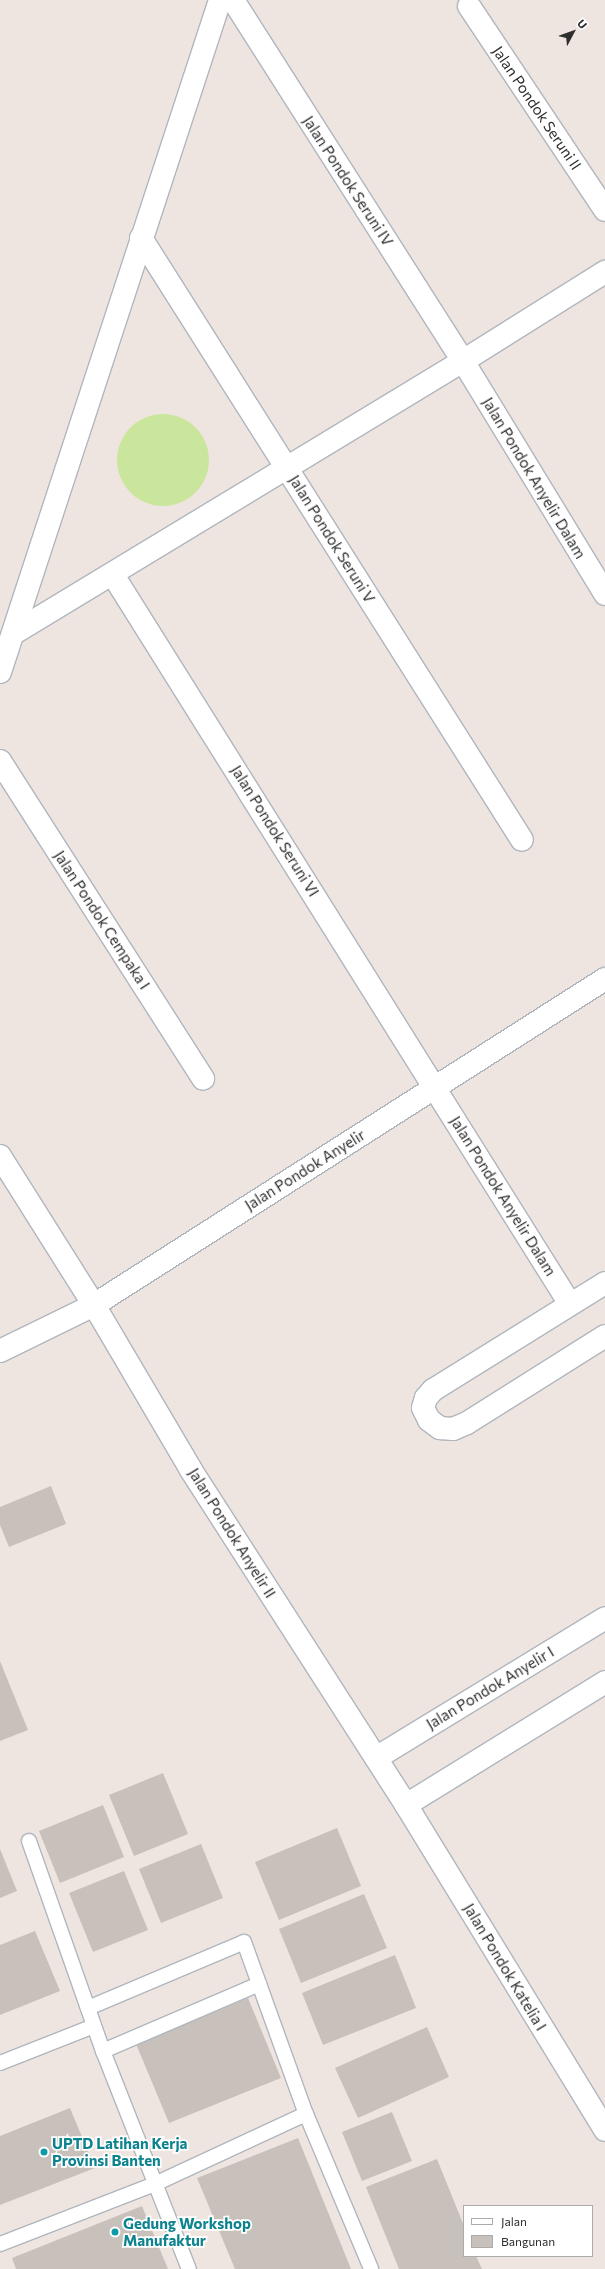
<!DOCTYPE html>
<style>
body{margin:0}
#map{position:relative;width:605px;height:2269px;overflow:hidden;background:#efe5e0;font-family:Commissioner,sans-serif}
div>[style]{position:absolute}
.green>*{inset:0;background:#cae69c}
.round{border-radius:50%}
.building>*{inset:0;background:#c8c0bb}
.roads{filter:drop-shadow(1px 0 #b0b6be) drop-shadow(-1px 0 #b0b6be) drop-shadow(0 1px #b0b6be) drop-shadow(0 -1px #b0b6be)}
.service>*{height:14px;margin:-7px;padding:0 7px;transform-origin:7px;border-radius:7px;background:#fff}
.minor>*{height:22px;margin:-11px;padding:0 11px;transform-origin:11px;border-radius:11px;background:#fff}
.dots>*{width:11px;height:11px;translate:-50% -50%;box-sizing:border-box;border:2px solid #fff;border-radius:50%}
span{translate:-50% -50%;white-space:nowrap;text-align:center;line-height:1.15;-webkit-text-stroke:3.5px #fff;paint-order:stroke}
.street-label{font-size:15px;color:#2e2e2e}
.culture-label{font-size:15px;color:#0d838f;font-weight:700}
.left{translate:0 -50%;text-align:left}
.legend{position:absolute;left:463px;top:2205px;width:130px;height:52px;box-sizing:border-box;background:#fff;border:1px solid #ababab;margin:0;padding:5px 7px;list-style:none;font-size:12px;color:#2e2e2e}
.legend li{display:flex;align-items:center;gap:8px;height:20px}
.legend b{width:20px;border:1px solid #ababab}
.north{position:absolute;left:553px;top:12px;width:40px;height:40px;-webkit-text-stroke:3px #fff;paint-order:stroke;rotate:49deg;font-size:11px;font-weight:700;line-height:16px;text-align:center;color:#2e2e2e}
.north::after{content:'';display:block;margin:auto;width:14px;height:18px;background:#2e2e2e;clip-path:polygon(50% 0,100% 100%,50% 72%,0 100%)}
</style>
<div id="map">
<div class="green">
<i class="round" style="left:117px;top:414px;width:92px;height:92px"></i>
</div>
<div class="building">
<i style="clip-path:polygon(51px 1486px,66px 1524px,9px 1547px,0 1525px,0 1507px)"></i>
<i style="clip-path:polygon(0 1661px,28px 1730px,0 1741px)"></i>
<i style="clip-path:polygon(163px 1773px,188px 1834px,134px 1856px,109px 1795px)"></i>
<i style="clip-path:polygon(103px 1805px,124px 1857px,60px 1883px,39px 1831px)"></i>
<i style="clip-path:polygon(337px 1828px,361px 1886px,279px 1920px,255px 1862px)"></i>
<i style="clip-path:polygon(201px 1844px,223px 1898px,161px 1923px,139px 1869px)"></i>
<i style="clip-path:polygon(0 1849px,17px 1891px,0 1898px)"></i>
<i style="clip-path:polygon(124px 1871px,148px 1930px,93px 1952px,69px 1893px)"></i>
<i style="clip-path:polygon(364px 1894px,387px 1948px,301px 1983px,279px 1929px)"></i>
<i style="clip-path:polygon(35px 1931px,60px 1991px,0 2015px,0 1945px)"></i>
<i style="clip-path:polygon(395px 1955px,416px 2008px,323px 2045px,302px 1993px)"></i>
<i style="clip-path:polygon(248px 1998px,281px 2078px,169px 2123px,136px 2044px)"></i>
<i style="clip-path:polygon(427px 2027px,449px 2077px,358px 2118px,335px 2068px)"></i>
<i style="clip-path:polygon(70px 2108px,95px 2168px,0 2205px,0 2136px)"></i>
<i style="clip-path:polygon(392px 2112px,412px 2161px,362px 2181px,342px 2132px)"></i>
<i style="clip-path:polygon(298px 2138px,351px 2269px,235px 2269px,197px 2178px)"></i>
<i style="clip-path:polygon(437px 2159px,464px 2226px,464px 2256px,476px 2256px,482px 2269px,399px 2269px,366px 2187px)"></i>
<i style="clip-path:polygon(142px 2206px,168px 2269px,16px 2269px,12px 2258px)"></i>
</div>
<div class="roads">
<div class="service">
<i style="left:29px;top:1841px;width:223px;rotate:70.6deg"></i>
<i style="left:103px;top:2051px;width:234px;rotate:68.5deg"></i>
<i style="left:88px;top:2008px;width:169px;rotate:-22.9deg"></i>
<i style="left:244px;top:1942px;width:183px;rotate:70.2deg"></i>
<i style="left:306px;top:2114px;width:168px;rotate:67.2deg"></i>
<i style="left:103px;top:2051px;width:170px;rotate:-23.2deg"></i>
<i style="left:0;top:2063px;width:101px;rotate:-21.5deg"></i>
<i style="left:0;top:2244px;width:166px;rotate:-21.2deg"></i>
<i style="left:155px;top:2184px;width:166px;rotate:-24.9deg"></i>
</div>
<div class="minor">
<i style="left:233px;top:0;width:428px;rotate:57.5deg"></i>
<i style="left:463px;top:361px;width:273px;rotate:58.6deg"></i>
<i style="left:469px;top:6px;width:245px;rotate:56.3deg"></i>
<i style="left:141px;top:238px;width:712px;rotate:57.67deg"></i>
<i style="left:113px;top:575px;width:860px;rotate:57.92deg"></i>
<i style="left:14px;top:633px;width:525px;rotate:-31.21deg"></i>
<i style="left:463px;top:361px;width:168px;rotate:-32.1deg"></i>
<i style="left:0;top:672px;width:707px;rotate:-71.87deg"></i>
<i style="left:0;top:761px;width:377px;rotate:57.4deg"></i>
<i style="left:0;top:1156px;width:176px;rotate:57.8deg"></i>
<i style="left:94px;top:1305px;width:191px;rotate:59.5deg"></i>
<i style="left:191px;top:1470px;width:398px;rotate:57.3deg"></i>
<i style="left:406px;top:1805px;width:381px;rotate:58.5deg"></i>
<i style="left:605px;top:1283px;width:203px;rotate:148.1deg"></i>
<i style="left:433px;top:1390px;width:11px;rotate:131deg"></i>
<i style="left:426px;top:1398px;width:10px;rotate:107deg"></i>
<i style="left:423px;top:1408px;width:13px;rotate:63deg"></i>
<i style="left:429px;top:1420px;width:14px;rotate:36deg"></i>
<i style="left:440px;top:1428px;width:13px;rotate:4deg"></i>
<i style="left:453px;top:1429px;width:15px;rotate:-23deg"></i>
<i style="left:467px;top:1423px;width:163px;rotate:-32.2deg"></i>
<i style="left:0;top:1351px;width:105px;rotate:-26.1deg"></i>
<i style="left:94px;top:1305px;width:606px;rotate:-32.54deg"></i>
<i style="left:376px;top:1758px;width:268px;rotate:-31.4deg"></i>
<i style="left:406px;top:1805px;width:234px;rotate:-31.7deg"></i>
</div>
</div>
<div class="dots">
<i style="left:44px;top:2152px;background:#0f9aa8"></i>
<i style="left:115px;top:2232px;background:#0f9aa8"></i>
</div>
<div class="street-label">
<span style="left:537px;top:108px;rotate:56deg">Jalan Pondok Seruni II</span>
<span style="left:348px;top:181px;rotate:57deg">Jalan Pondok Seruni IV</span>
<span style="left:534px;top:478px;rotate:59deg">Jalan Pondok Anyelir Dalam</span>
<span style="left:332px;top:539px;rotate:58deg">Jalan Pondok Seruni V</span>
<span style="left:275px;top:831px;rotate:58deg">Jalan Pondok Seruni VI</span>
<span style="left:102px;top:920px;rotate:57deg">Jalan Pondok Cempaka I</span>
<span style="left:305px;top:1170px;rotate:-32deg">Jalan Pondok Anyelir</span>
<span style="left:503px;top:1196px;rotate:58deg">Jalan Pondok Anyelir Dalam</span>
<span style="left:232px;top:1533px;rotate:58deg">Jalan Pondok Anyelir II</span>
<span style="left:490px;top:1688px;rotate:-31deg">Jalan Pondok Anyelir I</span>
<span style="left:505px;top:1967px;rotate:59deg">Jalan Pondok Katelia I</span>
</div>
<div class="culture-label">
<span class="left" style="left:52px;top:2152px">UPTD Latihan Kerja<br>Provinsi Banten</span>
<span class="left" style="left:123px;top:2232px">Gedung Workshop<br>Manufaktur</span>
</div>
<ul class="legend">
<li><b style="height:5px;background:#fff"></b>Jalan</li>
<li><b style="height:11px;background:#c8c0bb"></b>Bangunan</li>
</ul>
<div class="north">U</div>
</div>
